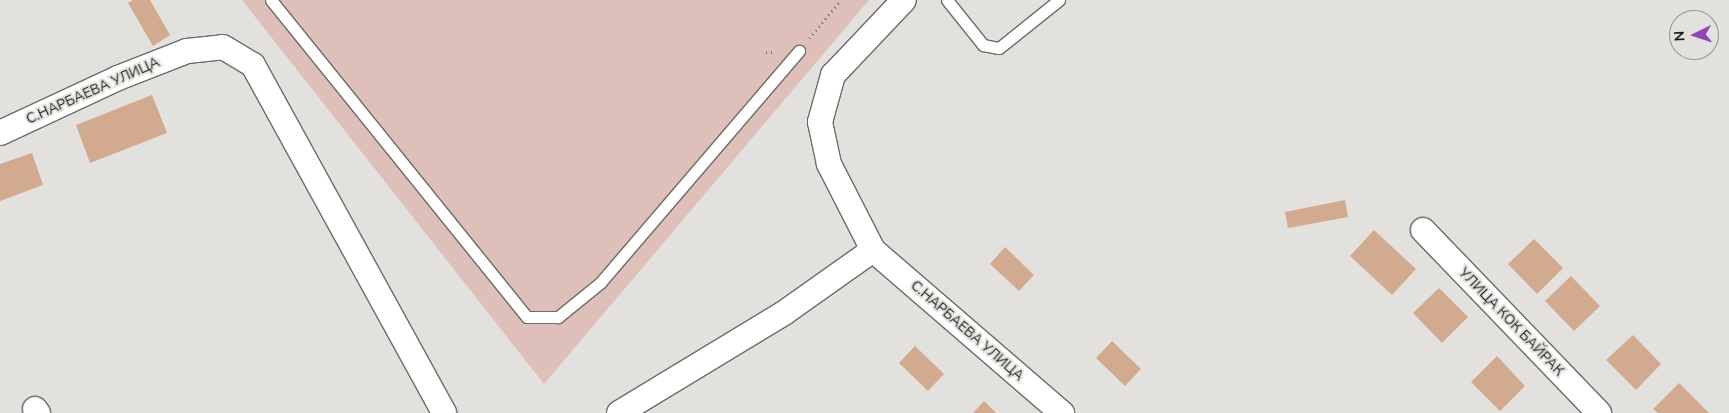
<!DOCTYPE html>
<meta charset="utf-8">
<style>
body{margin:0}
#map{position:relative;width:1729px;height:413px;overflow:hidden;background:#e3e1dd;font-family:"Nunito Sans",sans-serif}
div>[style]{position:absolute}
.green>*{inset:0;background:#debfba}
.building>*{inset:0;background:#d2aa90}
.path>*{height:3px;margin-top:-1.5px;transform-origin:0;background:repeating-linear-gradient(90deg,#83817e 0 1px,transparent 0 5px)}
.roads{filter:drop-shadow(1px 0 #6e6c68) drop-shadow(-1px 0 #6e6c68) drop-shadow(0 1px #6e6c68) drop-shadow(0 -1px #6e6c68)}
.service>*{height:11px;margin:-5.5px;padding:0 5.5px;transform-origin:5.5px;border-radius:5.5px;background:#fff}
.minor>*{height:24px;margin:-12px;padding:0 12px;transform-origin:12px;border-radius:12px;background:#fff}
span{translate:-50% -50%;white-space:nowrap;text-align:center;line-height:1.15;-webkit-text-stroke:4px #e3e1dd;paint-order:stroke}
.street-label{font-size:14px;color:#1e1d1b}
.north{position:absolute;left:1669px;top:10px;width:50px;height:50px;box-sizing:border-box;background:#e3e1dd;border:1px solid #94938f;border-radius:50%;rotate:266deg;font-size:14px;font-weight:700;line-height:20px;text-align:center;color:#1e1d1b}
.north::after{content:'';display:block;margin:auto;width:18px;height:22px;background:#9345b6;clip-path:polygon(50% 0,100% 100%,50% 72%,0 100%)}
</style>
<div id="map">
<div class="green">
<i style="clip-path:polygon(242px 0,869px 0,544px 384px)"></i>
</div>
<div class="building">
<i style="clip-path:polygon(133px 0,150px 0,170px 35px,153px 46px,128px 3px)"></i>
<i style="clip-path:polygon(152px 95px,167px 133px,90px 163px,76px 125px)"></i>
<i style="clip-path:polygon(32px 153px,43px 185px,0 201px,0 164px)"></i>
<i style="clip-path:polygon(1345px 200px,1348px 217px,1288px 228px,1285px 212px)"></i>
<i style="clip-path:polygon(1374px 230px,1416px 269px,1392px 295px,1350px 256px)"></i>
<i style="clip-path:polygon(1534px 239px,1563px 268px,1537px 294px,1508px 264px)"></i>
<i style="clip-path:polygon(1005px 247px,1034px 275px,1019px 291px,990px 264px)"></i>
<i style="clip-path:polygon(1571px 276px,1600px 306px,1574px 331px,1545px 301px)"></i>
<i style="clip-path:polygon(1439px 288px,1468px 317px,1442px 343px,1413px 313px)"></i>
<i style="clip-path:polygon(1633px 335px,1661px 364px,1636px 390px,1606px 360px)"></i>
<i style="clip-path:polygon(1112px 341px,1141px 369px,1125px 386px,1096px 358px)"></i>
<i style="clip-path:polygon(915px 346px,944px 374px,928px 391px,899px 363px)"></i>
<i style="clip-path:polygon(1497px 356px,1525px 386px,1500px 411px,1471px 382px)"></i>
<i style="clip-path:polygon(1679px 383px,1709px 413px,1658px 413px,1653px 409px)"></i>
<i style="clip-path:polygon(984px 401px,996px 413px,973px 413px)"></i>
</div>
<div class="path">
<i style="left:809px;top:38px;width:50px;rotate:-49.9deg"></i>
<i style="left:766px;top:52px;width:8px"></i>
</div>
<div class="roads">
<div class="service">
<i style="left:271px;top:0;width:407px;rotate:51.1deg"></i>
<i style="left:527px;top:317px;width:31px"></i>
<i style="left:558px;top:317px;width:54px;rotate:-39deg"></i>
<i style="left:600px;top:283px;width:306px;rotate:-49.4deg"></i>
<i style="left:947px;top:0;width:58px;rotate:51.3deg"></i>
<i style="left:983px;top:45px;width:16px;rotate:11deg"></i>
<i style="left:999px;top:48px;width:77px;rotate:-38.7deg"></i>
</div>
<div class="minor">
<i style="left:0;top:133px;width:130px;rotate:-25deg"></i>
<i style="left:118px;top:78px;width:74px;rotate:-21.4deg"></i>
<i style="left:187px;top:51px;width:36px;rotate:-6deg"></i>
<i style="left:223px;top:47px;width:35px;rotate:31deg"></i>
<i style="left:253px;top:65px;width:397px;rotate:61.2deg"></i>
<i style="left:1423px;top:230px;width:254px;rotate:46.1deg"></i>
<i style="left:873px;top:250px;width:250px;rotate:40.8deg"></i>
<i style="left:35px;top:409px;width:5px;rotate:53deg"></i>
<i style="left:619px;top:413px;width:193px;rotate:-31.2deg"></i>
<i style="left:784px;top:313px;width:109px;rotate:-35.3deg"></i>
<i style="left:873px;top:250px;width:97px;rotate:-117.1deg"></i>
<i style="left:829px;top:164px;width:43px;rotate:-102.1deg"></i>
<i style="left:820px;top:122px;width:49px;rotate:-74.5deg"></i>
<i style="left:833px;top:75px;width:103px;rotate:-46.6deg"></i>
</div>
</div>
<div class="street-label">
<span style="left:93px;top:91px;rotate:-24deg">С.НАРБАЕВА УЛИЦА</span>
<span style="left:1511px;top:322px;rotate:46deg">УЛИЦА КОК БАЙРАК</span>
<span style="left:967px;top:331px;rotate:41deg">С.НАРБАЕВА УЛИЦА</span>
</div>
<div class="north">N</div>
</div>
